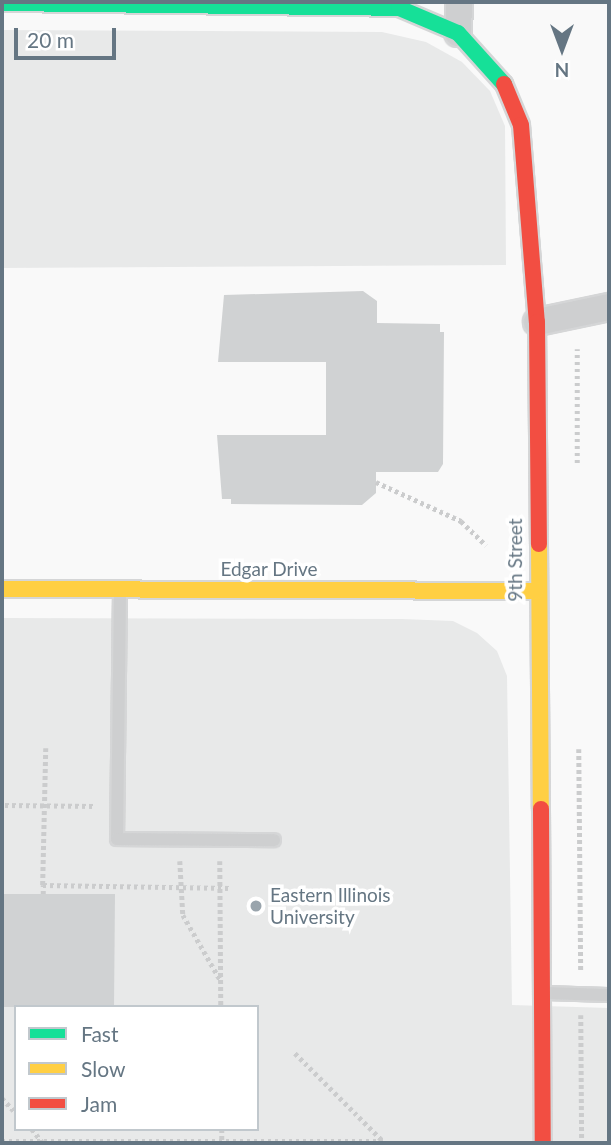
<!DOCTYPE html>
<style>
body{margin:0}
#map{position:relative;width:611px;height:1145px;overflow:hidden;background:#f9f9f9;font-family:Lato,sans-serif}
div>[style]{position:absolute}
.built>*{inset:0;background:#e8e9e9}
.building>*{inset:0;background:#d0d2d3}
.path>*{height:4.5px;margin-top:-2.25px;transform-origin:0;background:repeating-linear-gradient(90deg,#cbcccd 0 3.5px,transparent 0 7px)}
.roads{filter:drop-shadow(2px 0 #d5d6d7) drop-shadow(-2px 0 #d5d6d7) drop-shadow(0 2px #d5d6d7) drop-shadow(0 -2px #d5d6d7)}
.lane>*{height:12px;margin:-6px;padding:0 6px;transform-origin:6px;border-radius:6px;background:#cecfd0}
.street>*{height:26px;margin:-13px;padding:0 13px;transform-origin:13px;border-radius:13px;background:#cecfd0}
.fast>*{height:16px;margin:-8px;padding:0 8px;transform-origin:8px;border-radius:8px;background:#16e098}
.slow>*{height:16px;margin:-8px;padding:0 8px;transform-origin:8px;border-radius:8px;background:#ffcf43}
.jam>*{height:16px;margin:-8px;padding:0 8px;transform-origin:8px;border-radius:8px;background:#f24e42}
.dots>*{width:19px;height:19px;translate:-50% -50%;box-sizing:border-box;border:4px solid #fff;border-radius:50%}
span{translate:-50% -50%;white-space:nowrap;text-align:center;line-height:1.15;-webkit-text-stroke:7px #fff;paint-order:stroke}
.street-label{font-size:19px;color:#657683}
.poi-label{font-size:19px;color:#657683}
.left{translate:0 -50%;text-align:left}
.frame{position:absolute;inset:0;border:4px solid #657683;pointer-events:none}
.legend{position:absolute;left:14px;top:1005px;width:245px;height:126px;box-sizing:border-box;background:#fff;border:2px solid #c1c8cd;margin:0;padding:9px 12px;list-style:none;font-size:21px;color:#657683}
.legend li{display:flex;align-items:center;gap:14px;height:35px}
.legend b{width:35px;border:2px solid #c1c8cd}
.north{position:absolute;left:527px;top:14px;width:70px;height:70px;-webkit-text-stroke:5px #fff;paint-order:stroke;rotate:180deg;font-size:19px;font-weight:700;line-height:28px;text-align:center;color:#657683}
.north::after{content:'';display:block;margin:auto;width:24px;height:32px;background:#657683;clip-path:polygon(50% 0,100% 100%,50% 72%,0 100%)}
.scale{position:absolute;left:14px;top:28px;width:102px;height:32px;box-sizing:border-box;border:4px solid #657683;border-top:0;padding-left:9px;font-size:21px;line-height:24px;white-space:nowrap;color:#657683;-webkit-text-stroke:5px #fff;paint-order:stroke}
</style>
<div id="map">
<div class="built">
<i style="clip-path:polygon(2px 30px,382px 32px,426px 42px,462px 62px,490px 91px,505px 126px,506px 265px,2px 268px)"></i>
<i style="clip-path:polygon(evenodd,2px 618px,402px 619px,453px 621px,477px 633px,497px 651px,507px 676px,512px 1005px,609px 1008px,609px 1143px,2px 1143px,2px 618px,16px 1007px,257px 1007px,257px 1129px,16px 1129px,16px 1007px)"></i>
</div>
<div class="building">
<i style="clip-path:polygon(363px 291px,377px 301px,377px 323px,440px 324px,440px 332px,444px 332px,443px 464px,438px 472px,376px 472px,376px 493px,362px 505px,231px 504px,231px 499px,222px 499px,217px 435px,326px 435px,326px 362px,218px 362px,224px 295px)"></i>
<i style="clip-path:polygon(2px 894px,115px 894px,114px 1007px,2px 1007px)"></i>
</div>
<div class="path">
<i style="left:577px;top:463px;width:114px;rotate:-90deg"></i>
<i style="left:376px;top:482px;width:94px;rotate:24.6deg"></i>
<i style="left:461px;top:521px;width:35px;rotate:44deg"></i>
<i style="left:46px;top:748px;width:137px;rotate:91.3deg"></i>
<i style="left:43px;top:885px;width:187px;rotate:0.9deg"></i>
<i style="left:579px;top:749px;width:222px;rotate:89.5deg"></i>
<i style="left:5px;top:805px;width:90px;rotate:0.6deg"></i>
<i style="left:180px;top:861px;width:54px;rotate:86.8deg"></i>
<i style="left:183px;top:915px;width:76px;rotate:60.1deg"></i>
<i style="left:220px;top:861px;width:146px;rotate:89.6deg"></i>
<i style="left:43px;top:894px;width:9px;rotate:-90deg"></i>
<i style="left:581px;top:1015px;width:128px;rotate:89.6deg"></i>
<i style="left:295px;top:1053px;width:127px;rotate:45deg"></i>
<i style="left:2px;top:1098px;width:21px;rotate:47deg"></i>
<i style="left:32px;top:1129px;width:18px;rotate:52deg"></i>
<i style="left:222px;top:1129px;width:11px;rotate:90deg"></i>
<i style="left:2px;top:1141px;width:381px"></i>
</div>
<div class="roads">
<div class="lane">
<i style="left:120px;top:593px;width:246px;rotate:90.7deg"></i>
<i style="left:117px;top:839px;width:157px;rotate:0.4deg"></i>
<i style="left:544px;top:993px;width:65px;rotate:1.8deg"></i>
</div>
<div class="street">
<i style="left:458px;top:33px;width:31px;rotate:-88deg"></i>
<i style="left:537px;top:322px;width:74px;rotate:-11.8deg"></i>
</div>
<div class="fast">
<i style="left:2px;top:3px;width:397px;rotate:0.7deg"></i>
<i style="left:399px;top:8px;width:64px;rotate:23deg"></i>
<i style="left:458px;top:33px;width:69px;rotate:48deg"></i>
</div>
<div class="slow">
<i style="left:539px;top:544px;width:265px;rotate:89.6deg"></i>
<i style="left:2px;top:589px;width:534px;rotate:0.21deg"></i>
</div>
<div class="jam">
<i style="left:504px;top:84px;width:44px;rotate:67.5deg"></i>
<i style="left:521px;top:125px;width:198px;rotate:85.4deg"></i>
<i style="left:537px;top:322px;width:222px;rotate:89.5deg"></i>
<i style="left:541px;top:809px;width:334px;rotate:89.7deg"></i>
</div>
</div>
<div class="dots">
<i style="left:256px;top:906px;background:#99a4ac"></i>
</div>
<div class="street-label">
<span style="left:515px;top:560px;rotate:-90deg">9th Street</span>
<span style="left:269px;top:569px">Edgar Drive</span>
</div>
<div class="poi-label">
<span class="left" style="left:270px;top:906px">Eastern Illinois<br>University</span>
</div>
<div class="frame"></div>
<ul class="legend">
<li><b style="height:9px;background:#16e098"></b>Fast</li>
<li><b style="height:9px;background:#ffcf43"></b>Slow</li>
<li><b style="height:9px;background:#f24e42"></b>Jam</li>
</ul>
<div class="north">N</div>
<div class="scale">20 m</div>
</div>
